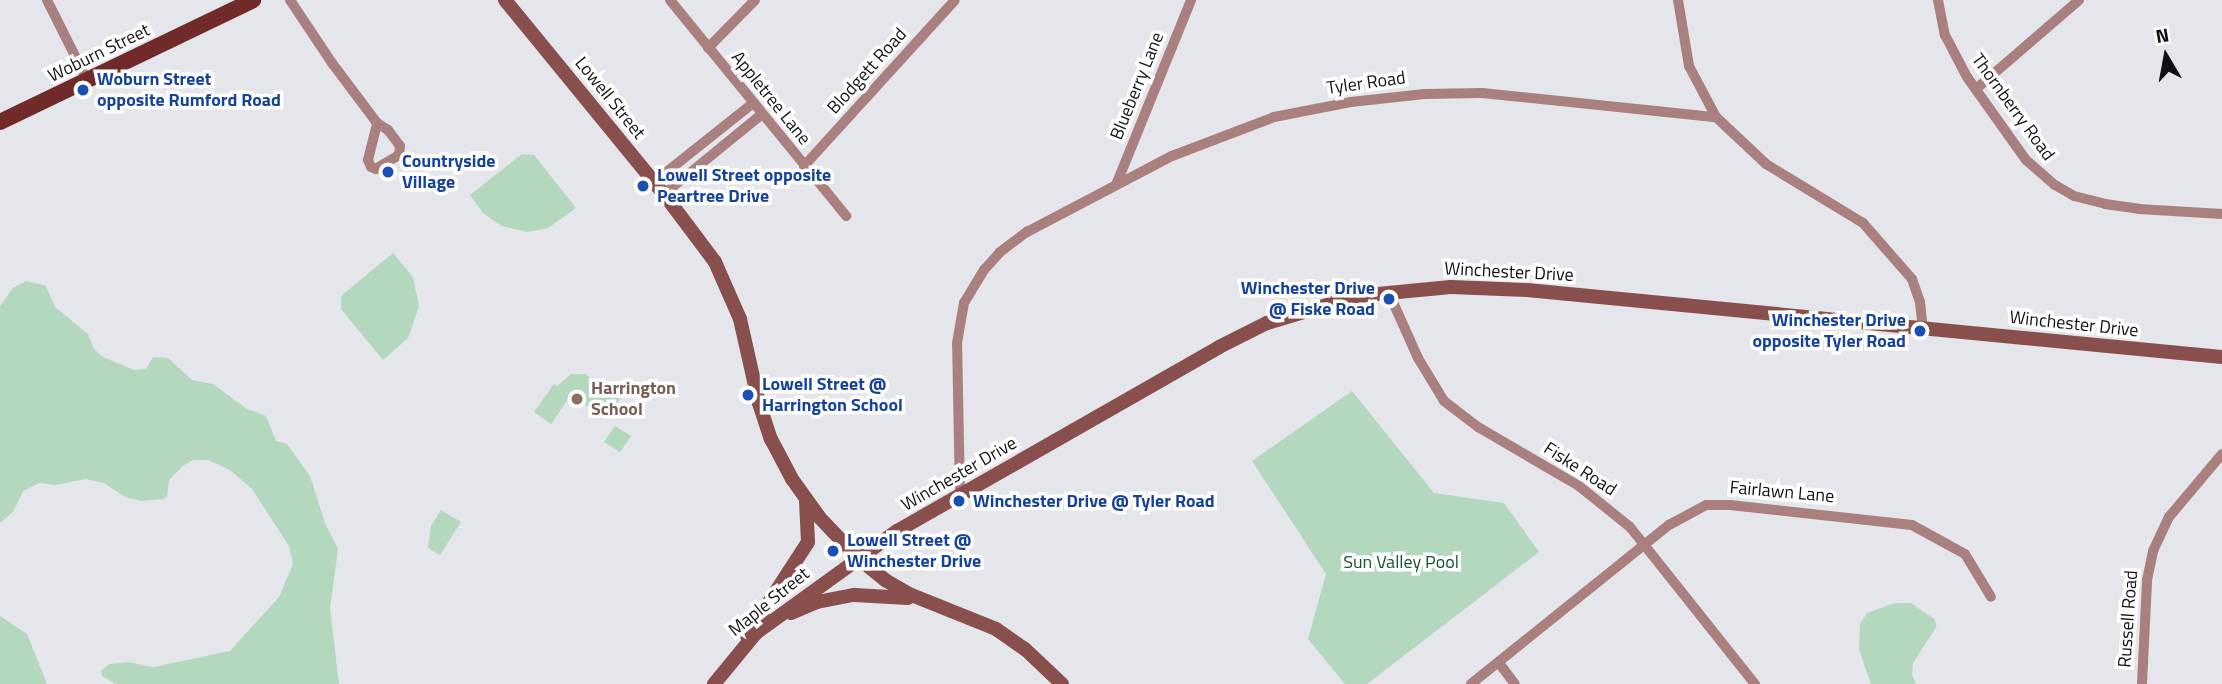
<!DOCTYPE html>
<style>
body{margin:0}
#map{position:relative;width:2222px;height:684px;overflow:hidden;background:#e5e5ec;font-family:"Titillium Web",sans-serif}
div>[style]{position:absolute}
.green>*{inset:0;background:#b4d8be}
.street>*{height:10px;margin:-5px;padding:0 5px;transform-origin:5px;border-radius:5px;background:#a9807d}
.secondary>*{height:14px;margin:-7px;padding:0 7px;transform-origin:7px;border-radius:7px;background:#884f4c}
.primary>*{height:16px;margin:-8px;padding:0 8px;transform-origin:8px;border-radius:8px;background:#6f2a29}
.dots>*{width:19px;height:19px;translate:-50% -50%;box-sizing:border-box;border:4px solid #fff;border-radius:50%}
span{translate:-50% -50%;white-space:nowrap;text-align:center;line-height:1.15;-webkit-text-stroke:7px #fff;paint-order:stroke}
.street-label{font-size:18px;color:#111113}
.transit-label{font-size:18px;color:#164399;font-weight:700}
.left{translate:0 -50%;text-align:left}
.right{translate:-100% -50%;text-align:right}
.education-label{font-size:18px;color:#785e54;font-weight:700}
.park-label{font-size:18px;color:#175431}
.north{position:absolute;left:2131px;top:21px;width:70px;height:70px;-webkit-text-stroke:5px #fff;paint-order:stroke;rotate:350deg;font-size:19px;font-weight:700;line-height:28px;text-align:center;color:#111113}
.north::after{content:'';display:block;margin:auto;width:24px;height:32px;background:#111113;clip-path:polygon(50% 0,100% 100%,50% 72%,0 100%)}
</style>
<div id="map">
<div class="green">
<i style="clip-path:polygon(522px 154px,534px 155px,576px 208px,548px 228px,527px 232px,502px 226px,484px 214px,470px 195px)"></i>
<i style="clip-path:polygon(393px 253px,413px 277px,419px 306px,408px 338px,383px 360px,341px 309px,341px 296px)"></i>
<i style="clip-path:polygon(26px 281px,46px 286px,55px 307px,88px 334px,94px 349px,103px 357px,134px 370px,146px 369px,153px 357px,168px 358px,192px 380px,213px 384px,247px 409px,266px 416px,276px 441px,287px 444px,310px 476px,325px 523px,338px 549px,330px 608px,339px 684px,116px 684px,102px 676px,101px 671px,109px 664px,128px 662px,153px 667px,230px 651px,279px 597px,293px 564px,289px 546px,252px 489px,230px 470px,208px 460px,193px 460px,184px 465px,169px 480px,167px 497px,163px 499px,141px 501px,125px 497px,104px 483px,86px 479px,56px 485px,39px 483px,23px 491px,13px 512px,0 523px,0 306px,13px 288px)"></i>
<i style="clip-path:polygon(571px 374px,585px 374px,620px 399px,606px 419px,571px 395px,551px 424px,534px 412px,554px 384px,557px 386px)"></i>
<i style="clip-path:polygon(1352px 391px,1434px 493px,1504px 503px,1539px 552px,1367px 684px,1345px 684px,1308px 639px,1326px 574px,1252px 461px)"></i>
<i style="clip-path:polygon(615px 426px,631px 436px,620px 452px,604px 442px)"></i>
<i style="clip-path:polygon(441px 510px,461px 522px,440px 555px,428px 548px,431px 526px)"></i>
<i style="clip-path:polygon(1895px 603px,1911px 603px,1934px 619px,1937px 626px,1913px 663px,1912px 675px,1916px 684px,1871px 684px,1859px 650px,1860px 624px,1867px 613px)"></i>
<i style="clip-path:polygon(0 616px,27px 634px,47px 684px,0 684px)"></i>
</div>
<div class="street">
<i style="left:47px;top:0;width:89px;rotate:63.4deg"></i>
<i style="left:290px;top:0;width:76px;rotate:56.3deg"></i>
<i style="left:332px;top:63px;width:75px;rotate:53.1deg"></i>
<i style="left:377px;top:123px;width:13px;rotate:32deg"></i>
<i style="left:388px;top:130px;width:20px;rotate:53deg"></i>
<i style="left:400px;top:146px;width:9px;rotate:96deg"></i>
<i style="left:399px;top:155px;width:27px;rotate:149deg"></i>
<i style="left:376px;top:169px;width:5px;rotate:-158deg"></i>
<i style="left:371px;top:167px;width:8px;rotate:-113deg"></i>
<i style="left:368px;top:160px;width:38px;rotate:-76deg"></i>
<i style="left:670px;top:0;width:279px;rotate:50.8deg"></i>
<i style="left:1678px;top:0;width:67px;rotate:80.5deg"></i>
<i style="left:1689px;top:66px;width:58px;rotate:62.1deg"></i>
<i style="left:1938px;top:0;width:36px;rotate:79deg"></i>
<i style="left:1945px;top:35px;width:47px;rotate:62.4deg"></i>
<i style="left:1967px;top:77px;width:102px;rotate:54.6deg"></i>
<i style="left:2026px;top:160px;width:38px;rotate:41deg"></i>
<i style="left:2055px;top:185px;width:22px;rotate:30deg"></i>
<i style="left:2074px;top:196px;width:32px;rotate:14deg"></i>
<i style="left:2105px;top:204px;width:34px;rotate:8deg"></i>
<i style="left:2139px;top:209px;width:83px;rotate:3.4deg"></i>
<i style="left:708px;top:48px;width:67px;rotate:-45.6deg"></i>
<i style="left:1976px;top:89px;width:136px;rotate:-40.8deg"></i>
<i style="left:804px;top:166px;width:224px;rotate:-47.7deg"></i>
<i style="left:654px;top:182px;width:125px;rotate:-38.5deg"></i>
<i style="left:1116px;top:185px;width:200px;rotate:-67.9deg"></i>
<i style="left:664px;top:194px;width:125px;rotate:-39.2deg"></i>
<i style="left:1388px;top:291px;width:73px;rotate:65.9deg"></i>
<i style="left:1418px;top:358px;width:50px;rotate:58.8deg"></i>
<i style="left:1444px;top:401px;width:43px;rotate:37.4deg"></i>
<i style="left:1478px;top:427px;width:117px;rotate:30.3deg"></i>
<i style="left:1579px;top:486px;width:65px;rotate:38.8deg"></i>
<i style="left:1630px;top:527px;width:201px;rotate:51.5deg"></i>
<i style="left:960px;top:495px;width:152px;rotate:-91.1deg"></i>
<i style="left:957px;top:343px;width:41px;rotate:-80.1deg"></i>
<i style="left:964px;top:303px;width:39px;rotate:-59deg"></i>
<i style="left:984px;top:270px;width:24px;rotate:-48deg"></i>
<i style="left:1000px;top:252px;width:34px;rotate:-37deg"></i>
<i style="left:1027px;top:232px;width:164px;rotate:-27.7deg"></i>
<i style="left:1172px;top:156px;width:109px;rotate:-20.9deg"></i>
<i style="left:1274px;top:117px;width:78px;rotate:-11deg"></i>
<i style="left:1351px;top:102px;width:74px;rotate:-6.2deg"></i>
<i style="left:1425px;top:94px;width:57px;rotate:-1deg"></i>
<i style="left:1482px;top:93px;width:235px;rotate:5.9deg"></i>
<i style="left:1716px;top:117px;width:69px;rotate:43.2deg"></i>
<i style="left:1766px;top:164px;width:114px;rotate:31.3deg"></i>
<i style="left:1863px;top:223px;width:74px;rotate:48.8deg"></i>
<i style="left:1912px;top:279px;width:24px;rotate:71deg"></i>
<i style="left:1920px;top:302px;width:27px;rotate:84deg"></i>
<i style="left:1499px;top:663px;width:26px;rotate:53deg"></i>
<i style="left:1471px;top:684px;width:254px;rotate:-38.8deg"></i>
<i style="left:1669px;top:525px;width:42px;rotate:-28.4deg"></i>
<i style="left:1706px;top:505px;width:24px"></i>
<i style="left:1730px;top:505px;width:183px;rotate:6.3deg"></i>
<i style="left:1912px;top:525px;width:60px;rotate:28.7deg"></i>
<i style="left:1965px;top:554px;width:50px;rotate:58.8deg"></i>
<i style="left:2142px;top:684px;width:104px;rotate:-87.2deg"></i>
<i style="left:2147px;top:580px;width:30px;rotate:-78deg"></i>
<i style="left:2153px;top:551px;width:38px;rotate:-65deg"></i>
<i style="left:2169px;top:517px;width:82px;rotate:-49.9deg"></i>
</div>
<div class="secondary">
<i style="left:505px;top:0;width:251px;rotate:50.7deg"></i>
<i style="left:664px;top:194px;width:85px;rotate:53.1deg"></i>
<i style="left:715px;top:262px;width:62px;rotate:66.3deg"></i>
<i style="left:740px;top:319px;width:86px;rotate:77.3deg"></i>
<i style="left:759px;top:403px;width:38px;rotate:72deg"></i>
<i style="left:771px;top:439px;width:45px;rotate:62.3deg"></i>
<i style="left:792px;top:479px;width:48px;rotate:54.3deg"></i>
<i style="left:820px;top:518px;width:55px;rotate:46.5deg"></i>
<i style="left:858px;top:558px;width:35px;rotate:39deg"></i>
<i style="left:885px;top:580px;width:28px;rotate:30deg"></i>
<i style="left:909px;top:594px;width:94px;rotate:21.9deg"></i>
<i style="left:996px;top:629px;width:35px;rotate:35deg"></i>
<i style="left:1025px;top:649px;width:51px;rotate:43.4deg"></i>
<i style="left:791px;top:613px;width:28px;rotate:-23deg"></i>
<i style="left:817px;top:602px;width:38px;rotate:-11deg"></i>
<i style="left:854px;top:595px;width:54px;rotate:3.2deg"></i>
<i style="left:747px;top:636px;width:112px;rotate:-57deg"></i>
<i style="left:808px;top:542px;width:41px;rotate:-92.8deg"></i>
<i style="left:714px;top:684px;width:66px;rotate:-50.5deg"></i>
<i style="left:756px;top:633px;width:174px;rotate:-35.9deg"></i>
<i style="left:897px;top:531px;width:371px;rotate:-29.7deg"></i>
<i style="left:1219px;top:347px;width:54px;rotate:-26.6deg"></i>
<i style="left:1267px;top:323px;width:94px;rotate:-16.7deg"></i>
<i style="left:1357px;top:296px;width:94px;rotate:-5.5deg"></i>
<i style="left:1451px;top:287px;width:76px;rotate:2.3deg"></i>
<i style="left:1527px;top:290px;width:698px;rotate:5.51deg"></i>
</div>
<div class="primary">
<i style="left:0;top:122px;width:281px;rotate:-25.7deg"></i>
</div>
<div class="dots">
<i style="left:83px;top:90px;background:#1a4fb4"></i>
<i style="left:388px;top:172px;background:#1a4fb4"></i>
<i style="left:643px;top:186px;background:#1a4fb4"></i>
<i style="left:1389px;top:299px;background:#1a4fb4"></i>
<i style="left:1920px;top:331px;background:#1a4fb4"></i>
<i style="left:748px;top:395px;background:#1a4fb4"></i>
<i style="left:577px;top:399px;background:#8d6e63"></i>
<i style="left:959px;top:501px;background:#1a4fb4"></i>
<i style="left:833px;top:551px;background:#1a4fb4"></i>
</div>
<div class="street-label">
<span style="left:99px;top:53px;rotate:-26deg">Woburn Street</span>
<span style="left:867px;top:71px;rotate:-48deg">Blodgett Road</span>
<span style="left:1366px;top:83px;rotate:-8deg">Tyler Road</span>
<span style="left:1137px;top:86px;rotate:-68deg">Blueberry Lane</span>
<span style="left:610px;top:98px;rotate:51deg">Lowell Street</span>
<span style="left:771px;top:98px;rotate:51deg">Appletree Lane</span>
<span style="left:2013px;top:107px;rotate:54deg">Thornberry Road</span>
<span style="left:1509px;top:272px;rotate:3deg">Winchester Drive</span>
<span style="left:2074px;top:324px;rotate:6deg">Winchester Drive</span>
<span style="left:1580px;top:469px;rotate:33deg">Fiske Road</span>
<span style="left:959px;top:474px;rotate:-30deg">Winchester Drive</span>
<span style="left:1782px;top:492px;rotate:5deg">Fairlawn Lane</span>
<span style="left:769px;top:602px;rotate:-39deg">Maple Street</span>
<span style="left:2128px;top:619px;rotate:-86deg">Russell Road</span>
</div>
<div class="transit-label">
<span class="left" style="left:97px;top:90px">Woburn Street<br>opposite Rumford Road</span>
<span class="left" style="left:402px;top:172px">Countryside<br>Village</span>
<span class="left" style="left:657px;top:186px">Lowell Street opposite<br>Peartree Drive</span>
<span class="right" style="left:1375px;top:299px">Winchester Drive<br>@ Fiske Road</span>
<span class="right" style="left:1906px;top:331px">Winchester Drive<br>opposite Tyler Road</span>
<span class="left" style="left:762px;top:395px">Lowell Street @<br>Harrington School</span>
<span class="left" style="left:973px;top:501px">Winchester Drive @ Tyler Road</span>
<span class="left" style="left:847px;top:551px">Lowell Street @<br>Winchester Drive</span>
</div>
<div class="education-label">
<span class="left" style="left:591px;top:399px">Harrington<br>School</span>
</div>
<div class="park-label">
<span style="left:1401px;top:562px">Sun Valley Pool</span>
</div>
<div class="north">N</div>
</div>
